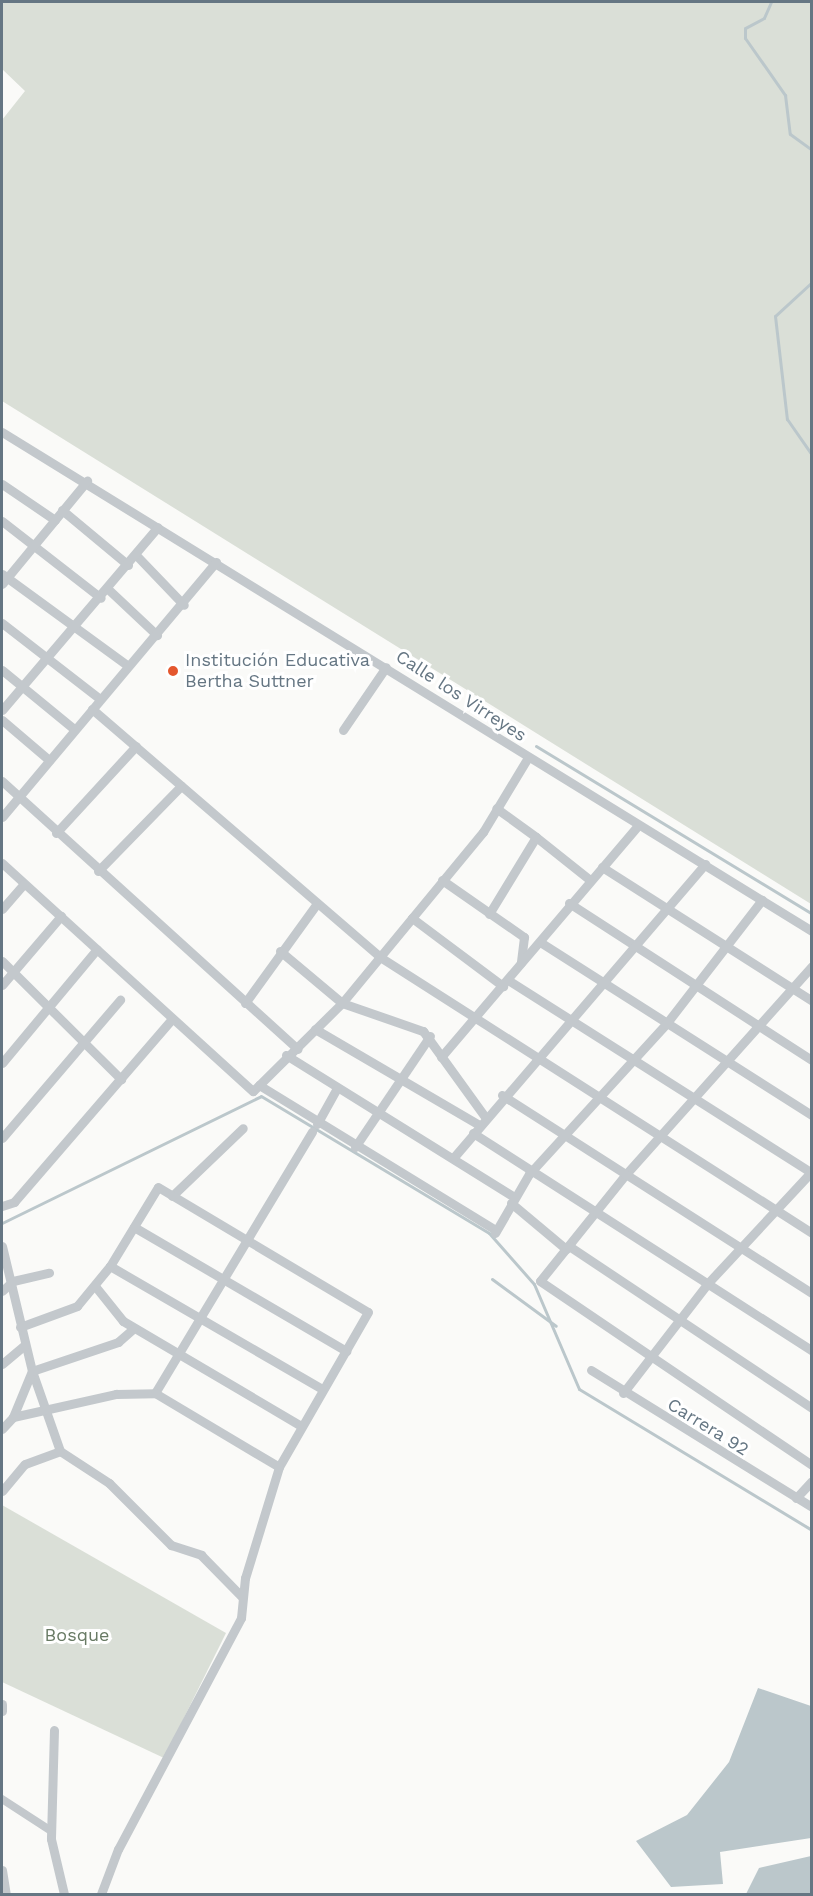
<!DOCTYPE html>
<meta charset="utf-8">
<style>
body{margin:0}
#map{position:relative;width:813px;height:1896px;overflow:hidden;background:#fafaf8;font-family:"Work Sans",sans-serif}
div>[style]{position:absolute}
.green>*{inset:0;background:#dadfd7}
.water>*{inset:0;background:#bbc7cb}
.stream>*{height:3px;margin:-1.5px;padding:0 1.5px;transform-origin:1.5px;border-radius:1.5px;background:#bbc7cb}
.pedestrian>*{height:8px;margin:-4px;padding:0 4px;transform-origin:4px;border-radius:4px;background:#c3c8cc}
.minor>*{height:9px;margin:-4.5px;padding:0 4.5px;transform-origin:4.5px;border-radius:4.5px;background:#c3c8cc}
.dots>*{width:16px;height:16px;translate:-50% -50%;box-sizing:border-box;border:3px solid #fff;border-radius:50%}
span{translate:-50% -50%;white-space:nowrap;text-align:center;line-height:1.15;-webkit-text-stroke:6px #fff;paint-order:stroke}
.poi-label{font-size:18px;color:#657683}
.left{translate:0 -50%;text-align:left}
.street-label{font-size:18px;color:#657683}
.park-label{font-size:18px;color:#687a64}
.frame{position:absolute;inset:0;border:3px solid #657683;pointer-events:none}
</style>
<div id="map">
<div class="green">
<i style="clip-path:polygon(2px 2px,811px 2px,811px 904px,2px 401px,2px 120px,25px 91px,2px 69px)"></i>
<i style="clip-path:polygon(2px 1505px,226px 1633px,164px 1758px,2px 1682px)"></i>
</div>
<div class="water">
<i style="clip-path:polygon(758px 1688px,811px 1706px,811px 1838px,720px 1852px,723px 1884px,671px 1887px,636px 1841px,687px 1815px,729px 1762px)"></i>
<i style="clip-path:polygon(811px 1856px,811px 1894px,746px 1894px,759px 1868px)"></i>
</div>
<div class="stream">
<i style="left:771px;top:2px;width:17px;rotate:114deg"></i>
<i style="left:764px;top:18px;width:21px;rotate:152deg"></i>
<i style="left:745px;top:28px;width:10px;rotate:90deg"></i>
<i style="left:745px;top:38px;width:70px;rotate:54.9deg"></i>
<i style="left:785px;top:95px;width:39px;rotate:83deg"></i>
<i style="left:790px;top:134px;width:27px;rotate:36deg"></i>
<i style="left:812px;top:282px;width:50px;rotate:137.4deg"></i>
<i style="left:775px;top:316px;width:104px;rotate:83.4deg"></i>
<i style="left:787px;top:419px;width:44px;rotate:55.2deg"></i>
<i style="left:536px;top:746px;width:323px;rotate:31.3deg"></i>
<i style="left:2px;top:1223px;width:288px;rotate:-26.1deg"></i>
<i style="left:261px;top:1096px;width:266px;rotate:31deg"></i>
<i style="left:489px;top:1233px;width:68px;rotate:48.6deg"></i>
<i style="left:534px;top:1284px;width:114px;rotate:66.8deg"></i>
<i style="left:579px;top:1389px;width:272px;rotate:31.2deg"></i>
<i style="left:492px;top:1279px;width:79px;rotate:36.3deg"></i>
</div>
<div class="pedestrian">
<i style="left:2px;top:1799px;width:59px;rotate:33.1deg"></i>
</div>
<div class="minor">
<i style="left:2px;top:432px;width:951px;rotate:31.64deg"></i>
<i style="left:2px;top:484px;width:64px;rotate:34.2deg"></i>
<i style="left:62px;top:510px;width:86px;rotate:39.8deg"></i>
<i style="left:2px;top:521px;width:125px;rotate:37.9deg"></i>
<i style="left:136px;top:555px;width:69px;rotate:46.2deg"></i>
<i style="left:2px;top:574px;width:156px;rotate:36.1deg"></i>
<i style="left:2px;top:584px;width:134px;rotate:-50.5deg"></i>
<i style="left:109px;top:590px;width:66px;rotate:43.2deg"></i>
<i style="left:2px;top:623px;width:124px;rotate:37.8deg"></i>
<i style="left:2px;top:670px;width:93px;rotate:39.3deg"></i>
<i style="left:92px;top:709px;width:380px;rotate:40.7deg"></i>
<i style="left:380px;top:957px;width:513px;rotate:32.57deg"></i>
<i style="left:2px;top:710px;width:240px;rotate:-49.6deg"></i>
<i style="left:2px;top:720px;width:62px;rotate:40.4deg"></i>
<i style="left:343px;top:730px;width:76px;rotate:-55.7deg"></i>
<i style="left:2px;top:781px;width:399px;rotate:42.2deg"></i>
<i style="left:2px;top:817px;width:333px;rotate:-50deg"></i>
<i style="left:56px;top:833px;width:118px;rotate:-47.4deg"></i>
<i style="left:536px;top:837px;width:69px;rotate:38.5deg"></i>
<i style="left:2px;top:863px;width:339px;rotate:42.3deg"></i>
<i style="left:253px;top:1091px;width:125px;rotate:-44.7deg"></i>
<i style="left:342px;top:1003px;width:110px;rotate:-50.5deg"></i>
<i style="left:412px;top:918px;width:112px;rotate:-50.5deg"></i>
<i style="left:483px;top:832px;width:85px;rotate:-58.9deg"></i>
<i style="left:602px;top:867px;width:249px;rotate:32.5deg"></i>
<i style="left:98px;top:871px;width:119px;rotate:-45.7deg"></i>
<i style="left:442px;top:880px;width:100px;rotate:34.8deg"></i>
<i style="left:524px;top:937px;width:26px;rotate:97deg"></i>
<i style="left:569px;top:903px;width:289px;rotate:32.9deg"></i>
<i style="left:2px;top:909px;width:33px;rotate:-49deg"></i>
<i style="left:489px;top:914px;width:90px;rotate:-58.6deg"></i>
<i style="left:536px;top:837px;width:49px;rotate:-144.1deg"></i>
<i style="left:412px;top:918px;width:114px;rotate:36.8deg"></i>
<i style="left:540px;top:942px;width:322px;rotate:32.5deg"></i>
<i style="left:280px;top:951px;width:81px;rotate:40deg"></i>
<i style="left:342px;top:1003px;width:86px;rotate:19.1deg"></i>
<i style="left:423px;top:1031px;width:106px;rotate:54.2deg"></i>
<i style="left:2px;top:961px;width:168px;rotate:44.8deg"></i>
<i style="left:812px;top:966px;width:279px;rotate:131.8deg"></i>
<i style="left:626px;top:1174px;width:137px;rotate:128.8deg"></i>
<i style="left:540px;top:1281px;width:328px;rotate:34.1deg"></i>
<i style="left:508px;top:980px;width:360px;rotate:32.4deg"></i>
<i style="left:2px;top:985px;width:91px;rotate:-49.5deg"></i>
<i style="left:245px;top:1003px;width:121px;rotate:-54.1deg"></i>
<i style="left:315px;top:1029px;width:190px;rotate:30.3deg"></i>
<i style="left:286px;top:1055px;width:269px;rotate:31.9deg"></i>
<i style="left:441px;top:1057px;width:301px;rotate:-49.6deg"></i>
<i style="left:2px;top:1063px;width:148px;rotate:-50.2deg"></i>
<i style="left:259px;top:1085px;width:278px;rotate:31.5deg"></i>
<i style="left:502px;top:1095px;width:368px;rotate:32.6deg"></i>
<i style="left:317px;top:1124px;width:41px;rotate:-60.9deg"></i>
<i style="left:473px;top:1133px;width:403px;rotate:32.7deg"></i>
<i style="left:2px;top:1138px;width:182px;rotate:-49.5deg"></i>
<i style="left:355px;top:1147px;width:134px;rotate:-56deg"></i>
<i style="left:454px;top:1157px;width:386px;rotate:-49.4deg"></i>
<i style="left:172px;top:1196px;width:98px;rotate:-43.8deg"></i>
<i style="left:511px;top:1203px;width:72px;rotate:39.9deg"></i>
<i style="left:2px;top:1206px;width:13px;rotate:-18deg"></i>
<i style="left:14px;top:1202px;width:242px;rotate:-49.2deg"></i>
<i style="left:134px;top:1227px;width:246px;rotate:30.3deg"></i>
<i style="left:495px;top:1233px;width:68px;rotate:-60deg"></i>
<i style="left:529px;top:1174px;width:203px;rotate:-47.6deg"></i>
<i style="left:666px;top:1024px;width:157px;rotate:-52.3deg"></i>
<i style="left:2px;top:1246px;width:129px;rotate:76.5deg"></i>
<i style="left:32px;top:1371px;width:85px;rotate:70.7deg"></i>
<i style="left:60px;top:1451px;width:59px;rotate:33.1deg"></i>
<i style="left:109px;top:1483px;width:88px;rotate:45deg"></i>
<i style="left:171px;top:1545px;width:32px;rotate:18deg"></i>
<i style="left:201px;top:1555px;width:59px;rotate:45.7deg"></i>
<i style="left:569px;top:1246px;width:292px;rotate:33.7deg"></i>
<i style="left:110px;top:1266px;width:245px;rotate:30.1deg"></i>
<i style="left:95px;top:1286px;width:45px;rotate:51.3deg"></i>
<i style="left:123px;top:1321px;width:207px;rotate:30.5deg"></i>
<i style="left:2px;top:1291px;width:15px;rotate:-42deg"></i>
<i style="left:13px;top:1281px;width:37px;rotate:-13deg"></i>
<i style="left:20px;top:1327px;width:61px;rotate:-20.2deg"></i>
<i style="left:77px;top:1306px;width:52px;rotate:-50.5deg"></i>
<i style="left:110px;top:1266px;width:92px;rotate:-58.7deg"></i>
<i style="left:158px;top:1187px;width:244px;rotate:30.8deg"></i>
<i style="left:368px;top:1312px;width:179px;rotate:119.9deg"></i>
<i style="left:279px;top:1467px;width:116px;rotate:107deg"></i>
<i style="left:245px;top:1578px;width:40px;rotate:95.7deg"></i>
<i style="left:241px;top:1618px;width:262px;rotate:118deg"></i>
<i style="left:118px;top:1849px;width:48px;rotate:110.7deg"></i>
<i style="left:2px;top:1364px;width:30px;rotate:-40deg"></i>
<i style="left:591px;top:1370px;width:260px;rotate:31.8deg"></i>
<i style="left:155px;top:1393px;width:305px;rotate:-59deg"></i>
<i style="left:623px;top:1393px;width:139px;rotate:-52.3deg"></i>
<i style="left:708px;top:1283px;width:153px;rotate:-47.1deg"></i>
<i style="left:13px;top:1417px;width:106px;rotate:-12.6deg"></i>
<i style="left:116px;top:1394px;width:39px;rotate:-1deg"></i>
<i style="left:155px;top:1393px;width:144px;rotate:30.8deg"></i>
<i style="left:2px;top:1429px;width:16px;rotate:-47deg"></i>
<i style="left:13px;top:1417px;width:50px;rotate:-67.6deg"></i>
<i style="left:32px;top:1371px;width:91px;rotate:-18.6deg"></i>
<i style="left:118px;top:1342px;width:21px;rotate:-41deg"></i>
<i style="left:2px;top:1491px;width:35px;rotate:-50deg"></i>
<i style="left:25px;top:1464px;width:37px;rotate:-20deg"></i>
<i style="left:796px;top:1498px;width:23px;rotate:-47deg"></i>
<i style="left:2px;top:1704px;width:7px;rotate:90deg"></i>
<i style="left:54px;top:1730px;width:109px;rotate:91.6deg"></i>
<i style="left:51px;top:1839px;width:57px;rotate:76.7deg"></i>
<i style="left:2px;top:1870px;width:24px;rotate:81deg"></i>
</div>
<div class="dots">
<i style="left:173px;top:671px;background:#e4572e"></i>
</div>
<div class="poi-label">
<span class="left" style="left:185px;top:671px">Institución Educativa<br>Bertha Suttner</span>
</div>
<div class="street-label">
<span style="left:461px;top:696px;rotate:33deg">Calle los Virreyes</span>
<span style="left:708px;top:1427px;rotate:32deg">Carrera 92</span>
</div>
<div class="park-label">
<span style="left:77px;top:1635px">Bosque</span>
</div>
<div class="frame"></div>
</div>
